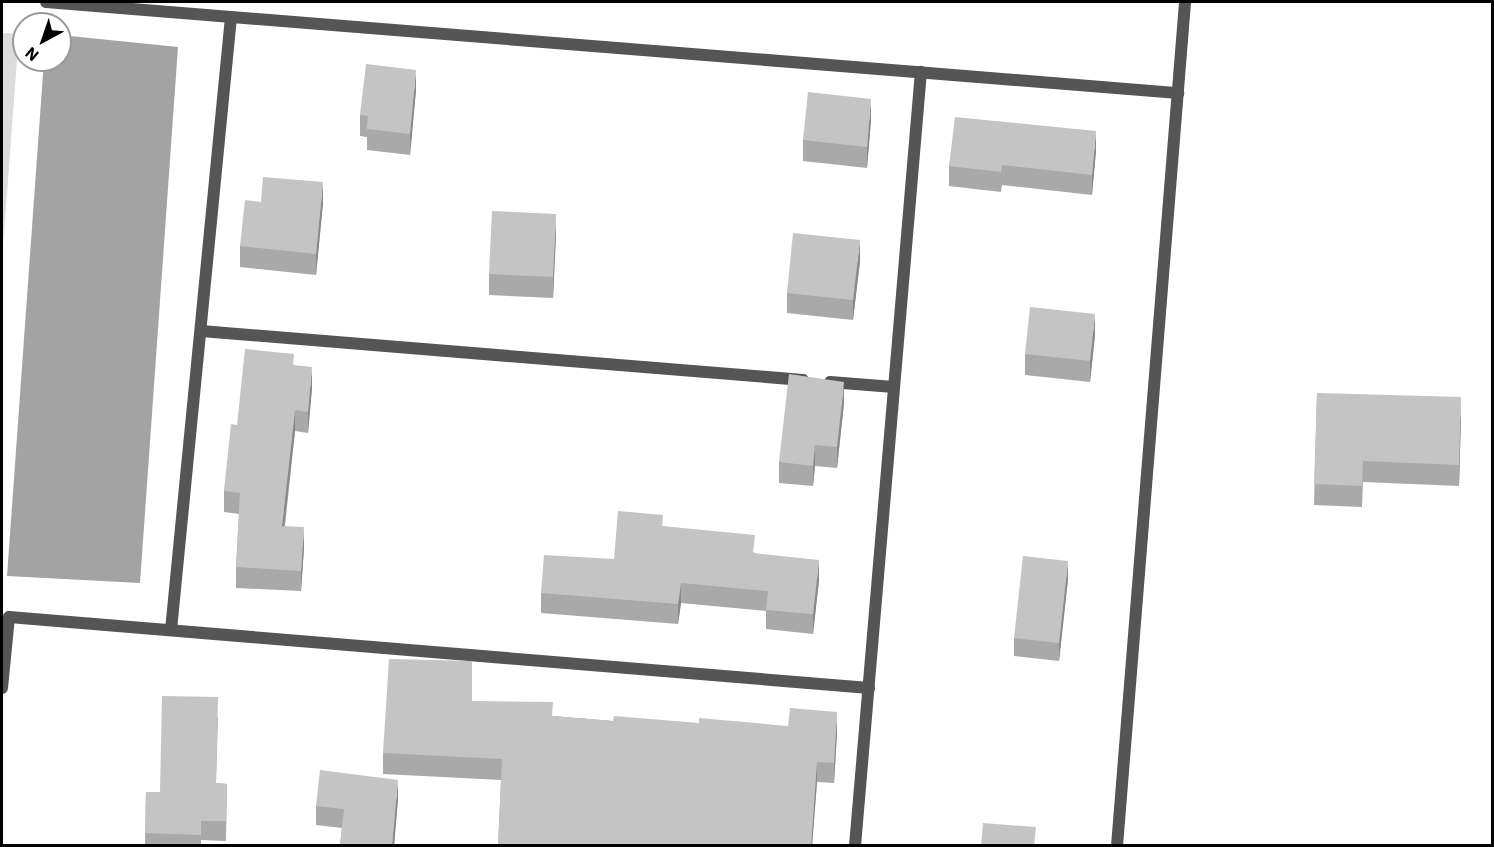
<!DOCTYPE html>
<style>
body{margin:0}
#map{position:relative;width:1494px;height:847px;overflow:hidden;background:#fff;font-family:"IBM Plex Sans",sans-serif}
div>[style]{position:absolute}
.green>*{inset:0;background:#dcdcdc}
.water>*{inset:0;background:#a3a3a3}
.street>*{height:12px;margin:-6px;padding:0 6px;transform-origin:6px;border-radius:6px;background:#555}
.wall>*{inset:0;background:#a9a9a9}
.shaded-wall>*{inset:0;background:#898989}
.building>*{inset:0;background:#c4c4c4}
span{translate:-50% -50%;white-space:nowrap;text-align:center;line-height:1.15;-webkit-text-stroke:5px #fff;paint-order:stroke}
.frame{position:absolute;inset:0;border:3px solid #000;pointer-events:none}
.north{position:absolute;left:12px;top:12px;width:60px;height:60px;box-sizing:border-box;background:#fff;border:2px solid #999;border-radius:50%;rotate:220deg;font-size:16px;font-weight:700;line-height:24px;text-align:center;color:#000}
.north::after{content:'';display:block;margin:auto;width:21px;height:27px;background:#000;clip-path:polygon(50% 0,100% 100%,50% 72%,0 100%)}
</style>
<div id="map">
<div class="green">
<i style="clip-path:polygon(2px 33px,19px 34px,2px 259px)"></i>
</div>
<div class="water">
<i style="clip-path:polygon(60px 35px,178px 47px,140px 583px,7px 576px,44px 60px,60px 60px)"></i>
</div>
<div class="street">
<i style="left:46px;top:2px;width:1136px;rotate:4.6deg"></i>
<i style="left:201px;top:331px;width:604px;rotate:4.65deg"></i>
<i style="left:830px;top:382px;width:64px;rotate:4.5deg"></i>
<i style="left:171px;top:630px;width:616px;rotate:-84.41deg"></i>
<i style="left:2px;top:688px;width:71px;rotate:-84.4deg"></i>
<i style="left:9px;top:617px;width:863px;rotate:4.72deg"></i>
<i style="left:855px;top:846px;width:777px;rotate:-85.13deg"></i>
<i style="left:1117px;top:846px;width:847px;rotate:-85.39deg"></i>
</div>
<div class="wall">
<i style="clip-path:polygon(416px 90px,410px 155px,367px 150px,367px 137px,360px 136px,360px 115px)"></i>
<i style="clip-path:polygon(871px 120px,867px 168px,803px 161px,803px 140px)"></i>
<i style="clip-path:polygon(1096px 151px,1092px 195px,1002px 185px,1001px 192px,949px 186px,949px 166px)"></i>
<i style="clip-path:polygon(261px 202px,323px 203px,316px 275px,240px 267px,240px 246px)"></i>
<i style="clip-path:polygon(556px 235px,553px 298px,489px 295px,489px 274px)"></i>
<i style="clip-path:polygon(860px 261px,853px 320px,787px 313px,787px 293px)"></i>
<i style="clip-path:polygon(1095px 335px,1090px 382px,1025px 375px,1025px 354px)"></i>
<i style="clip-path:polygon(294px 365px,312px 388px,308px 433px,295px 431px,285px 526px,304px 548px,301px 591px,236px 588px,236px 567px,239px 514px,224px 512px,224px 491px,237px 425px)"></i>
<i style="clip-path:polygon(1317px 393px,1461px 417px,1459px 486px,1363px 482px,1362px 507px,1314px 505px)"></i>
<i style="clip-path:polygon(844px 403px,837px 468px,815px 466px,813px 486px,779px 483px,779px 462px)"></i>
<i style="clip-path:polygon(663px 526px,755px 553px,819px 580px,813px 634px,766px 629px,766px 611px,681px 603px,678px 624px,541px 613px,541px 593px,614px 559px)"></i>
<i style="clip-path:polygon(1068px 579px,1059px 661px,1014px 656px,1014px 638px)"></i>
<i style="clip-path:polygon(472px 701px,553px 716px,613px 721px,837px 733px,834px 783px,817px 782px,812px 846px,498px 846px,501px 780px,383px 774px,383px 753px)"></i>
<i style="clip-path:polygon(218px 717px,216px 783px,227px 784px,226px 841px,201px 840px,201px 846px,145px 846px,146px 792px,160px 792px)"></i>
<i style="clip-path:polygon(398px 799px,394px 846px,340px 846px,342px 828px,316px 825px,316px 806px)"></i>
</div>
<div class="shaded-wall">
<i style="clip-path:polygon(416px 70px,416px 90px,410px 155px,410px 134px)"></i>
<i style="clip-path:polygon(871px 99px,871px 120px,867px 168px,867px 147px)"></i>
<i style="clip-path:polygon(1096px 131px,1096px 151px,1092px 195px,1092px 175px)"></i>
<i style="clip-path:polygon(323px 182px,323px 203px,316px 275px,316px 254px)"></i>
<i style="clip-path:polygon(556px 214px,556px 235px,553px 298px,553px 277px)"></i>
<i style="clip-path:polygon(860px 240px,860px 261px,853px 320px,853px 300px)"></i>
<i style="clip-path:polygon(1095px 314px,1095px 335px,1090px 382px,1090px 361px)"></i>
<i style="clip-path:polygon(312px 367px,312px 388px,308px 433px,308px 412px)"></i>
<i style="clip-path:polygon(844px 382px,844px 403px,837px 468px,837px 447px)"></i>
<i style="clip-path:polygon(1461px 397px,1461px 417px,1459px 486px,1459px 465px)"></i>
<i style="clip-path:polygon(295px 410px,295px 431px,282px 546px,282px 526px)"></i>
<i style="clip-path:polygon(815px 445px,815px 466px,813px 486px,813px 466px)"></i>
<i style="clip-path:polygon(304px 527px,304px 548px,301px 591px,301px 571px)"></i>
<i style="clip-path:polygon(819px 560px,819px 580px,813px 634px,813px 614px)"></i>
<i style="clip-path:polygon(1068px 561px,1068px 579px,1059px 661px,1059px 643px)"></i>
<i style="clip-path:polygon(681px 583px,681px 603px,678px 624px,678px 604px)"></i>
<i style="clip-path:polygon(837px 712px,837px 733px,834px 783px,834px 763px)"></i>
<i style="clip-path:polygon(817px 762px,817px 782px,812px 846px,811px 846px)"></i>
<i style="clip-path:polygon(398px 780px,398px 799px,394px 846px,392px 846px)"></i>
</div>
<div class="building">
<i style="clip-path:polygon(366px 64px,416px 70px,410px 134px,367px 129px,368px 116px,360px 115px)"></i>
<i style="clip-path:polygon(808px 92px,871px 99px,867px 147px,803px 140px)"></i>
<i style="clip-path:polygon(955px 117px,1096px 131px,1092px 175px,1002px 165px,1001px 172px,949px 166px)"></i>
<i style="clip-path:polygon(263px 177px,323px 182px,316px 254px,240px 246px,245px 200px,261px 202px)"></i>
<i style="clip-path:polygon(492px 211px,556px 214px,553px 277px,489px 274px)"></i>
<i style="clip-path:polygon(793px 233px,860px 240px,853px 300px,787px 293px)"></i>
<i style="clip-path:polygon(1030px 307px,1095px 314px,1090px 361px,1025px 354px)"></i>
<i style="clip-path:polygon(245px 349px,294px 354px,293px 365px,312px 367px,308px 412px,295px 410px,282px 526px,304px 527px,301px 571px,236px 567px,240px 493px,224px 491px,231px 424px,237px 425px)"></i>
<i style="clip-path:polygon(789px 374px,844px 382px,837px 447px,815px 445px,813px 466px,779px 462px)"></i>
<i style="clip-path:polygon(1317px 393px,1461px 397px,1459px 465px,1363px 461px,1362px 486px,1314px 484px)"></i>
<i style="clip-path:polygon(618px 511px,663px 515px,662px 526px,755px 535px,753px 553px,819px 560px,813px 614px,766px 610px,768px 591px,681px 583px,678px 604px,541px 593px,544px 555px,614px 559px)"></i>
<i style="clip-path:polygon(1023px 556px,1068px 561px,1059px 643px,1014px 638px)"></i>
<i style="clip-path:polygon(389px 659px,472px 661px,472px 701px,553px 702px,552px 716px,613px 721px,614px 716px,699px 723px,699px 718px,788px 726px,790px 708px,837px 712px,834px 763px,817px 762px,811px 846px,498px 846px,502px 759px,383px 753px)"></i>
<i style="clip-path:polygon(162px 696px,218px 697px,216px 783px,227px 784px,226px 821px,201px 821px,201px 835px,145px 833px,146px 792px,160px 792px)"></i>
<i style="clip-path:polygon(320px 770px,398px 780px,392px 846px,340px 845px,344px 809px,316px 806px)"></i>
<i style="clip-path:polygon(983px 823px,1036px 827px,1034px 846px,981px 846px)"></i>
</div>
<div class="frame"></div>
<div class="north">N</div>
</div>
